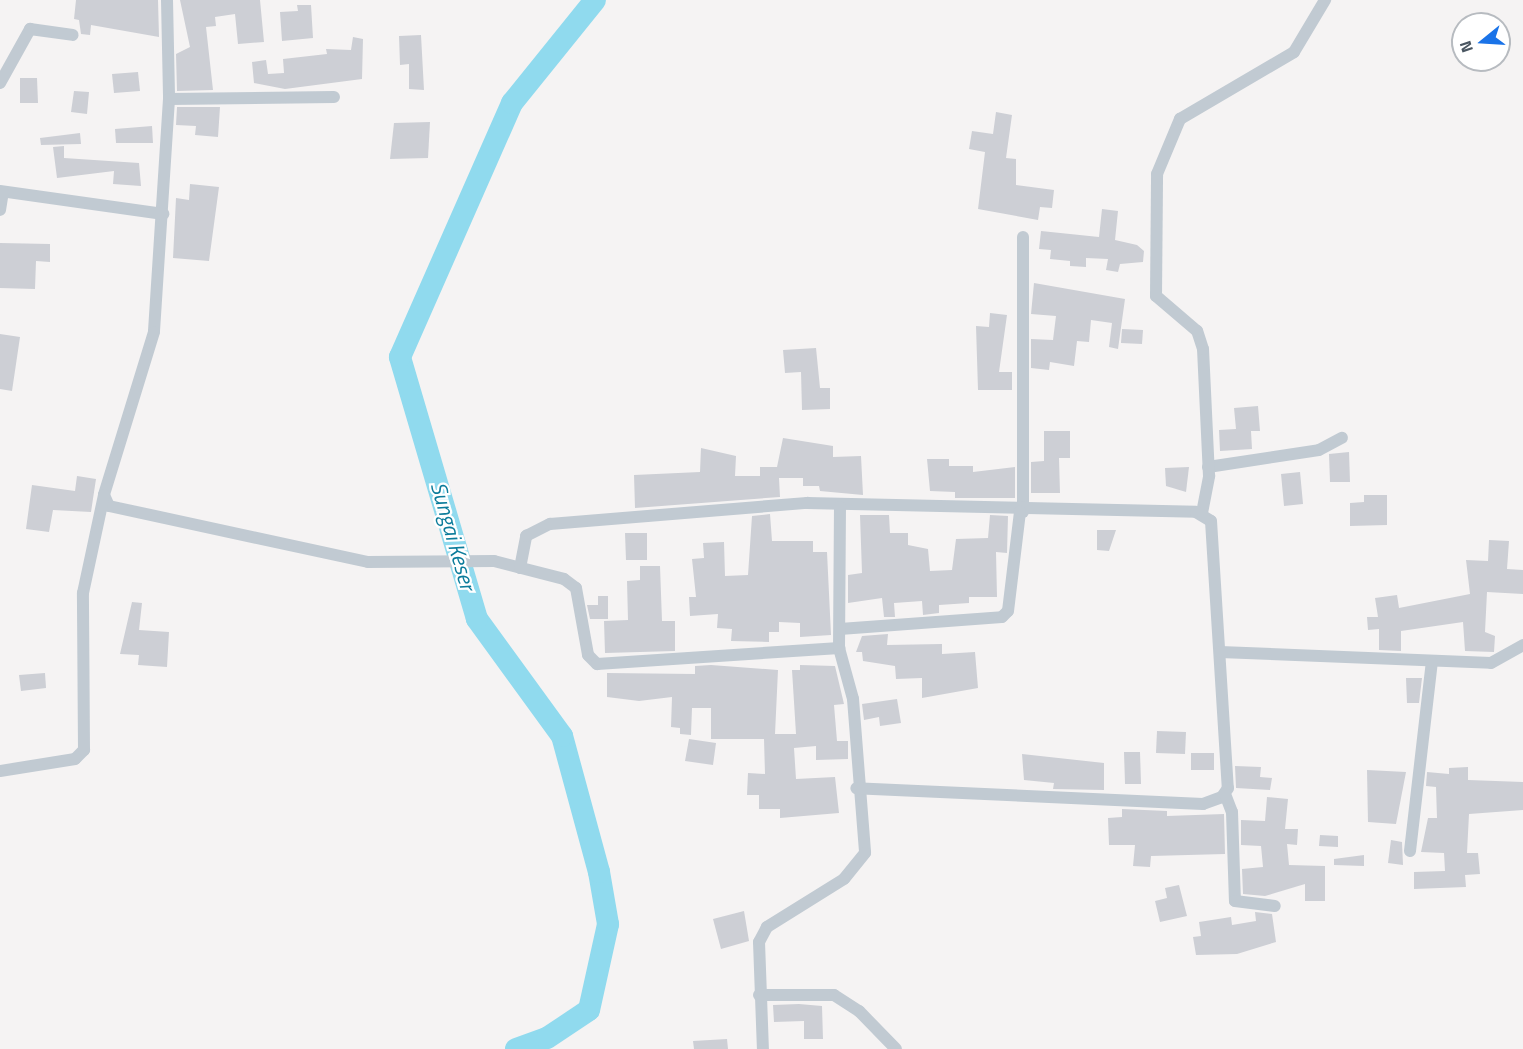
<!DOCTYPE html>
<style>
body{margin:0}
#map{position:relative;width:1523px;height:1049px;overflow:hidden;background:#f5f3f3;font-family:"Titillium Web",sans-serif}
div>[style]{position:absolute}
.river>*{height:22px;margin:-11px;padding:0 11px;transform-origin:11px;border-radius:11px;background:#90daee}
.building>*{inset:0;background:#cdcfd5}
.street>*{height:12px;margin:-6px;padding:0 6px;transform-origin:6px;border-radius:6px;background:#c1cad2}
span{translate:-50% -50%;white-space:nowrap;text-align:center;line-height:1.15;-webkit-text-stroke:4.5px #fff;paint-order:stroke}
.water-label{font-size:22px;color:#0c7c9b;font-style:italic}
.north{position:absolute;left:1451px;top:12px;width:60px;height:60px;box-sizing:border-box;background:#fff;border:2px solid #b7bbc0;border-radius:50%;rotate:252deg;font-size:16px;font-weight:700;line-height:24px;text-align:center;color:#4a5661}
.north::after{content:'';display:block;margin:auto;width:21px;height:27px;background:#1a73e8;clip-path:polygon(50% 0,100% 100%,50% 72%,0 100%)}
</style>
<div id="map">
<div class="river">
<i style="left:516px;top:1049px;width:33px;rotate:-20deg"></i>
<i style="left:547px;top:1038px;width:50px;rotate:-33.7deg"></i>
<i style="left:589px;top:1010px;width:88px;rotate:-77.5deg"></i>
<i style="left:608px;top:924px;width:53px;rotate:-99.8deg"></i>
<i style="left:599px;top:872px;width:141px;rotate:-105.2deg"></i>
<i style="left:562px;top:736px;width:145px;rotate:-126deg"></i>
<i style="left:477px;top:619px;width:273px;rotate:-106.4deg"></i>
<i style="left:400px;top:357px;width:278px;rotate:-66.2deg"></i>
<i style="left:512px;top:103px;width:132px;rotate:-51.1deg"></i>
</div>
<div class="building">
<i style="clip-path:polygon(76px 0,158px 0,159px 37px,91px 25px,90px 35px,81px 34px,79px 20px,74px 19px)"></i>
<i style="clip-path:polygon(180px 0,260px 0,264px 42px,238px 44px,235px 14px,215px 17px,216px 26px,206px 27px,213px 90px,177px 91px,176px 54px,190px 47px)"></i>
<i style="clip-path:polygon(297px 5px,311px 5px,313px 38px,282px 41px,280px 12px,298px 11px)"></i>
<i style="clip-path:polygon(421px 35px,424px 90px,409px 89px,409px 64px,400px 65px,399px 36px)"></i>
<i style="clip-path:polygon(353px 37px,363px 39px,362px 79px,285px 89px,254px 83px,252px 62px,266px 60px,268px 74px,284px 73px,283px 59px,327px 54px,326px 49px,351px 50px)"></i>
<i style="clip-path:polygon(138px 72px,140px 91px,114px 93px,112px 74px)"></i>
<i style="clip-path:polygon(20px 78px,37px 78px,38px 103px,20px 103px)"></i>
<i style="clip-path:polygon(74px 91px,89px 92px,87px 114px,71px 112px)"></i>
<i style="clip-path:polygon(177px 107px,220px 107px,218px 137px,195px 135px,196px 126px,176px 125px)"></i>
<i style="clip-path:polygon(996px 112px,1012px 115px,1006px 158px,1016px 159px,1016px 185px,1054px 190px,1052px 208px,1040px 207px,1038px 220px,978px 209px,985px 152px,969px 149px,972px 131px,993px 134px)"></i>
<i style="clip-path:polygon(430px 122px,428px 158px,390px 159px,394px 123px)"></i>
<i style="clip-path:polygon(152px 126px,153px 143px,116px 143px,115px 129px)"></i>
<i style="clip-path:polygon(80px 133px,81px 144px,41px 145px,40px 138px)"></i>
<i style="clip-path:polygon(64px 146px,64px 158px,139px 163px,141px 186px,113px 184px,114px 171px,57px 178px,53px 147px)"></i>
<i style="clip-path:polygon(190px 184px,219px 187px,209px 261px,173px 258px,176px 198px,189px 200px)"></i>
<i style="clip-path:polygon(1102px 209px,1118px 211px,1115px 240px,1137px 245px,1144px 251px,1143px 262px,1120px 264px,1118px 272px,1106px 270px,1108px 259px,1086px 258px,1086px 267px,1070px 266px,1070px 261px,1050px 259px,1051px 250px,1039px 249px,1041px 231px,1099px 237px)"></i>
<i style="clip-path:polygon(0 243px,50px 244px,50px 262px,36px 261px,35px 289px,0 288px)"></i>
<i style="clip-path:polygon(1034px 283px,1125px 299px,1118px 349px,1109px 347px,1112px 323px,1091px 320px,1089px 342px,1077px 341px,1074px 366px,1050px 362px,1049px 370px,1031px 368px,1031px 339px,1053px 340px,1056px 316px,1031px 314px)"></i>
<i style="clip-path:polygon(990px 313px,1007px 315px,999px 372px,1012px 372px,1012px 390px,978px 390px,976px 326px,989px 327px)"></i>
<i style="clip-path:polygon(1122px 329px,1143px 330px,1142px 344px,1121px 343px)"></i>
<i style="clip-path:polygon(0 334px,20px 337px,12px 391px,0 389px)"></i>
<i style="clip-path:polygon(816px 348px,820px 388px,830px 388px,830px 409px,802px 410px,801px 372px,785px 373px,783px 350px)"></i>
<i style="clip-path:polygon(1258px 406px,1260px 431px,1251px 431px,1252px 449px,1220px 451px,1219px 430px,1236px 429px,1234px 408px)"></i>
<i style="clip-path:polygon(1044px 431px,1070px 431px,1070px 458px,1059px 458px,1060px 493px,1031px 493px,1031px 462px,1044px 461px)"></i>
<i style="clip-path:polygon(783px 438px,833px 446px,833px 457px,861px 456px,863px 495px,820px 491px,819px 486px,803px 486px,803px 478px,779px 478px,780px 497px,635px 508px,634px 475px,700px 472px,701px 448px,736px 456px,735px 476px,760px 476px,760px 467px,777px 467px)"></i>
<i style="clip-path:polygon(1349px 452px,1350px 482px,1330px 482px,1329px 454px)"></i>
<i style="clip-path:polygon(927px 459px,949px 459px,949px 466px,973px 466px,973px 472px,1015px 467px,1015px 498px,955px 498px,955px 492px,930px 491px)"></i>
<i style="clip-path:polygon(1189px 467px,1186px 492px,1166px 486px,1165px 468px)"></i>
<i style="clip-path:polygon(1300px 472px,1303px 504px,1284px 506px,1281px 474px)"></i>
<i style="clip-path:polygon(77px 476px,96px 479px,91px 512px,53px 510px,49px 532px,26px 529px,32px 485px,75px 491px)"></i>
<i style="clip-path:polygon(1364px 495px,1387px 495px,1387px 525px,1350px 526px,1350px 503px,1364px 502px)"></i>
<i style="clip-path:polygon(770px 514px,772px 541px,813px 541px,813px 552px,827px 552px,831px 635px,800px 637px,800px 623px,779px 622px,779px 632px,769px 632px,769px 642px,731px 641px,732px 629px,717px 628px,718px 614px,690px 616px,689px 597px,696px 597px,692px 559px,704px 558px,703px 543px,724px 542px,725px 576px,748px 575px,752px 516px)"></i>
<i style="clip-path:polygon(860px 515px,889px 515px,890px 533px,908px 533px,908px 545px,928px 549px,930px 571px,952px 570px,956px 539px,988px 538px,990px 515px,1008px 516px,1007px 553px,996px 552px,997px 597px,969px 597px,969px 603px,939px 605px,939px 613px,923px 615px,922px 601px,894px 603px,895px 617px,884px 617px,882px 598px,848px 603px,848px 575px,862px 573px)"></i>
<i style="clip-path:polygon(1097px 530px,1116px 530px,1109px 551px,1097px 550px)"></i>
<i style="clip-path:polygon(625px 533px,647px 533px,647px 560px,626px 560px)"></i>
<i style="clip-path:polygon(1489px 540px,1509px 541px,1507px 569px,1523px 570px,1523px 594px,1487px 592px,1485px 632px,1495px 636px,1494px 652px,1465px 651px,1463px 622px,1401px 631px,1401px 651px,1379px 650px,1379px 629px,1368px 630px,1367px 617px,1378px 617px,1375px 598px,1397px 595px,1399px 608px,1470px 594px,1466px 560px,1488px 561px)"></i>
<i style="clip-path:polygon(640px 566px,660px 566px,662px 621px,675px 621px,675px 651px,605px 653px,604px 621px,628px 620px,627px 581px,640px 580px)"></i>
<i style="clip-path:polygon(598px 596px,608px 596px,608px 619px,590px 619px,587px 605px,598px 605px)"></i>
<i style="clip-path:polygon(132px 602px,142px 603px,139px 630px,169px 632px,167px 667px,138px 665px,139px 655px,120px 654px)"></i>
<i style="clip-path:polygon(888px 634px,887px 645px,942px 644px,942px 654px,975px 652px,978px 688px,922px 698px,922px 678px,896px 679px,895px 666px,863px 661px,862px 652px,856px 652px,862px 636px)"></i>
<i style="clip-path:polygon(711px 665px,778px 670px,775px 734px,796px 734px,792px 670px,800px 670px,800px 665px,835px 666px,844px 704px,834px 705px,837px 741px,848px 741px,848px 759px,816px 760px,816px 746px,794px 748px,796px 779px,835px 777px,839px 813px,780px 818px,780px 809px,759px 809px,759px 795px,747px 795px,748px 773px,765px 774px,764px 739px,711px 739px,711px 708px,692px 708px,691px 735px,680px 734px,680px 728px,671px 727px,672px 697px,639px 701px,607px 697px,607px 673px,695px 674px,695px 666px)"></i>
<i style="clip-path:polygon(45px 673px,46px 688px,21px 691px,19px 675px)"></i>
<i style="clip-path:polygon(1406px 678px,1422px 678px,1419px 703px,1407px 703px)"></i>
<i style="clip-path:polygon(897px 699px,901px 723px,880px 726px,879px 717px,864px 720px,862px 704px)"></i>
<i style="clip-path:polygon(1157px 731px,1186px 732px,1185px 754px,1156px 753px)"></i>
<i style="clip-path:polygon(689px 739px,716px 743px,713px 765px,685px 761px)"></i>
<i style="clip-path:polygon(1124px 752px,1140px 752px,1141px 784px,1125px 784px)"></i>
<i style="clip-path:polygon(1191px 753px,1214px 753px,1214px 770px,1191px 770px)"></i>
<i style="clip-path:polygon(1022px 754px,1104px 763px,1104px 790px,1053px 789px,1054px 783px,1024px 780px)"></i>
<i style="clip-path:polygon(1235px 766px,1261px 767px,1260px 777px,1272px 778px,1270px 790px,1236px 788px)"></i>
<i style="clip-path:polygon(1468px 767px,1468px 780px,1523px 782px,1523px 810px,1469px 814px,1467px 853px,1478px 853px,1480px 874px,1465px 875px,1466px 887px,1414px 889px,1414px 872px,1445px 871px,1444px 853px,1421px 852px,1428px 818px,1437px 818px,1436px 787px,1426px 786px,1427px 772px,1449px 774px,1449px 768px)"></i>
<i style="clip-path:polygon(1367px 770px,1406px 772px,1396px 824px,1368px 822px)"></i>
<i style="clip-path:polygon(1267px 797px,1288px 799px,1285px 829px,1298px 829px,1297px 845px,1287px 844px,1289px 865px,1325px 866px,1325px 901px,1305px 901px,1305px 884px,1265px 896px,1243px 894px,1242px 869px,1263px 867px,1261px 846px,1241px 845px,1241px 820px,1265px 821px)"></i>
<i style="clip-path:polygon(1122px 809px,1167px 811px,1167px 816px,1224px 814px,1225px 854px,1151px 856px,1150px 867px,1133px 866px,1135px 845px,1109px 845px,1108px 818px,1122px 817px)"></i>
<i style="clip-path:polygon(1320px 835px,1338px 836px,1338px 847px,1319px 846px)"></i>
<i style="clip-path:polygon(1391px 840px,1402px 842px,1403px 865px,1388px 863px)"></i>
<i style="clip-path:polygon(1364px 855px,1364px 866px,1334px 865px,1334px 859px)"></i>
<i style="clip-path:polygon(1179px 885px,1187px 916px,1160px 922px,1155px 901px,1167px 898px,1165px 888px)"></i>
<i style="clip-path:polygon(744px 911px,749px 941px,721px 949px,713px 919px)"></i>
<i style="clip-path:polygon(1255px 912px,1272px 914px,1276px 942px,1237px 954px,1196px 955px,1193px 937px,1201px 936px,1199px 922px,1231px 917px,1232px 925px,1256px 921px)"></i>
<i style="clip-path:polygon(799px 1004px,822px 1006px,823px 1039px,804px 1039px,804px 1021px,774px 1022px,773px 1005px)"></i>
<i style="clip-path:polygon(727px 1039px,728px 1049px,694px 1049px,693px 1041px)"></i>
</div>
<div class="street">
<i style="left:167px;top:0;width:99px;rotate:88.8deg"></i>
<i style="left:169px;top:99px;width:233px;rotate:93.7deg"></i>
<i style="left:154px;top:332px;width:170px;rotate:107.1deg"></i>
<i style="left:104px;top:495px;width:12px;rotate:66deg"></i>
<i style="left:109px;top:506px;width:265px;rotate:12.2deg"></i>
<i style="left:368px;top:562px;width:126px;rotate:-0.5deg"></i>
<i style="left:494px;top:561px;width:72px;rotate:14.4deg"></i>
<i style="left:564px;top:579px;width:15px;rotate:37deg"></i>
<i style="left:576px;top:588px;width:68px;rotate:79.8deg"></i>
<i style="left:588px;top:655px;width:13px;rotate:45deg"></i>
<i style="left:597px;top:664px;width:243px;rotate:-3.8deg"></i>
<i style="left:839px;top:648px;width:53px;rotate:74.6deg"></i>
<i style="left:853px;top:699px;width:154px;rotate:85.5deg"></i>
<i style="left:865px;top:853px;width:33px;rotate:129deg"></i>
<i style="left:844px;top:879px;width:91px;rotate:148.1deg"></i>
<i style="left:767px;top:927px;width:17px;rotate:118deg"></i>
<i style="left:759px;top:942px;width:107px;rotate:87.9deg"></i>
<i style="left:0;top:83px;width:62px;rotate:-60.9deg"></i>
<i style="left:30px;top:29px;width:43px;rotate:7.9deg"></i>
<i style="left:169px;top:99px;width:165px;rotate:-0.7deg"></i>
<i style="left:0;top:191px;width:165px;rotate:8deg"></i>
<i style="left:0;top:210px;width:18px;rotate:-81deg"></i>
<i style="left:1023px;top:237px;width:275px;rotate:90deg"></i>
<i style="left:1208px;top:467px;width:112px;rotate:-8.7deg"></i>
<i style="left:1319px;top:450px;width:26px;rotate:-28deg"></i>
<i style="left:1202px;top:513px;width:38px;rotate:-79deg"></i>
<i style="left:1209px;top:476px;width:127px;rotate:-92.7deg"></i>
<i style="left:1203px;top:349px;width:19px;rotate:-108deg"></i>
<i style="left:1197px;top:331px;width:54px;rotate:-139.5deg"></i>
<i style="left:1156px;top:296px;width:122px;rotate:-89.5deg"></i>
<i style="left:1157px;top:174px;width:60px;rotate:-67.3deg"></i>
<i style="left:1180px;top:119px;width:132px;rotate:-30.4deg"></i>
<i style="left:1294px;top:52px;width:61px;rotate:-59.2deg"></i>
<i style="left:520px;top:568px;width:33px;rotate:-79deg"></i>
<i style="left:526px;top:536px;width:27px;rotate:-27deg"></i>
<i style="left:550px;top:524px;width:258px;rotate:-4.7deg"></i>
<i style="left:807px;top:503px;width:389px;rotate:1.3deg"></i>
<i style="left:1196px;top:512px;width:17px;rotate:31deg"></i>
<i style="left:1211px;top:521px;width:268px;rotate:86.4deg"></i>
<i style="left:1228px;top:788px;width:11px;rotate:124deg"></i>
<i style="left:1222px;top:797px;width:20px;rotate:160deg"></i>
<i style="left:1203px;top:804px;width:347px;rotate:-177.4deg"></i>
<i style="left:840px;top:629px;width:162px;rotate:-4.2deg"></i>
<i style="left:1002px;top:617px;width:8px;rotate:-45deg"></i>
<i style="left:1008px;top:611px;width:100px;rotate:-83.1deg"></i>
<i style="left:839px;top:648px;width:141px;rotate:-89.6deg"></i>
<i style="left:1220px;top:652px;width:271px;rotate:2.3deg"></i>
<i style="left:1491px;top:663px;width:37px;rotate:-29deg"></i>
<i style="left:0;top:771px;width:76px;rotate:-9.1deg"></i>
<i style="left:75px;top:759px;width:13px;rotate:-45deg"></i>
<i style="left:84px;top:750px;width:157px;rotate:-90.4deg"></i>
<i style="left:83px;top:593px;width:100px;rotate:-77.9deg"></i>
<i style="left:1225px;top:794px;width:19px;rotate:69deg"></i>
<i style="left:1232px;top:812px;width:89px;rotate:88.1deg"></i>
<i style="left:1235px;top:901px;width:40px;rotate:7.1deg"></i>
<i style="left:1410px;top:851px;width:190px;rotate:-83.4deg"></i>
<i style="left:759px;top:995px;width:75px"></i>
<i style="left:834px;top:995px;width:30px;rotate:33deg"></i>
<i style="left:859px;top:1011px;width:53px;rotate:45.8deg"></i>
</div>
<div class="water-label">
<span style="left:453px;top:536px;rotate:74deg">Sungai Keser</span>
</div>
<div class="north">N</div>
</div>
